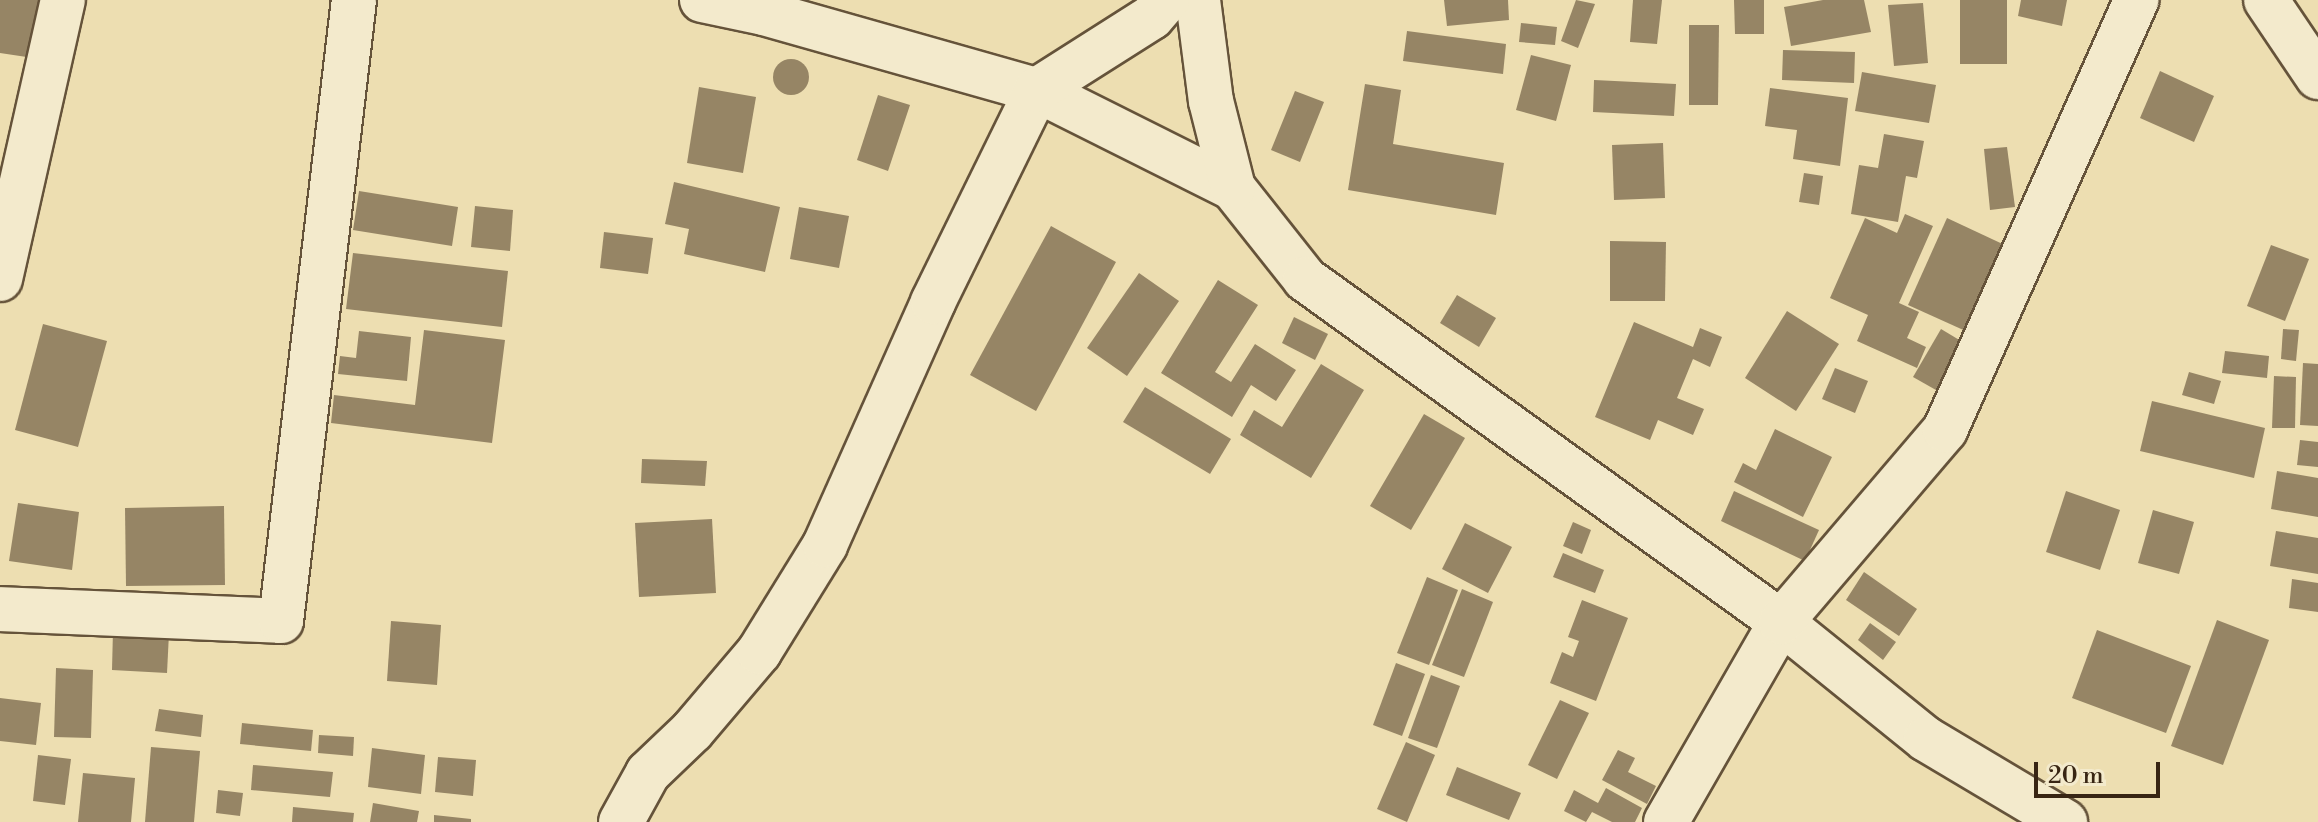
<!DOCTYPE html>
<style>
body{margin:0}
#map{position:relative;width:2318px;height:822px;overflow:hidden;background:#eddeb1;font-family:"Libre Bodoni",serif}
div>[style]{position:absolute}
.building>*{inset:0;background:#968565}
.round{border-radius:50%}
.roads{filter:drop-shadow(2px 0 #65533a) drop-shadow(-2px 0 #65533a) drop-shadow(0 2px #65533a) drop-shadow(0 -2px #65533a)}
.minor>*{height:44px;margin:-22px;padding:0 22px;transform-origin:22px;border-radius:22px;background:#f3eacc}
span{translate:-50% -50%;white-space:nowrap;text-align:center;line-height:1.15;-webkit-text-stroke:6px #f3eacc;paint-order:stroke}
.scale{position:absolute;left:2034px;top:762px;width:126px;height:36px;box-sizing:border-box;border:4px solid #382513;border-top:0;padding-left:10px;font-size:24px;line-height:28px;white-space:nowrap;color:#382513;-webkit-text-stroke:6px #f3eacc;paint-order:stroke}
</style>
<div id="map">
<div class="building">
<i style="clip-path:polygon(0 0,44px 0,40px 59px,0 53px)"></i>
<i style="clip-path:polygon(1444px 0,1508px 0,1509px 20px,1447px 26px)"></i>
<i style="clip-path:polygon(1576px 0,1595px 4px,1578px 48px,1561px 41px)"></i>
<i style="clip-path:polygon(1633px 0,1662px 0,1657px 44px,1630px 42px)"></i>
<i style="clip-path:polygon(1734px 0,1764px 0,1764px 34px,1735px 34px)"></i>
<i style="clip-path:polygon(1823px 0,1864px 0,1871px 32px,1791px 46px,1784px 7px)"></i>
<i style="clip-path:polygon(1960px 0,2007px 0,2007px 64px,1960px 64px)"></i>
<i style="clip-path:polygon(2021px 0,2067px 0,2062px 26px,2018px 16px)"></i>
<i style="clip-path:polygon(1923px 3px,1928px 63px,1894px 66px,1888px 5px)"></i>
<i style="clip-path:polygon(1521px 23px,1557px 27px,1555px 45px,1519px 42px)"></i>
<i style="clip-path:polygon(1689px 25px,1719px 25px,1718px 105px,1689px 105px)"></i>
<i style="clip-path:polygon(1407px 31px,1506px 44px,1503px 74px,1403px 61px)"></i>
<i style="clip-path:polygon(1783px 50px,1855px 52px,1854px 83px,1782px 80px)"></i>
<i style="clip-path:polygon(1531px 55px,1571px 65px,1556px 121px,1516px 110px)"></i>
<i class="round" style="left:773px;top:59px;width:36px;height:36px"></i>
<i style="clip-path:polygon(2160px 71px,2214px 96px,2194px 142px,2140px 118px)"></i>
<i style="clip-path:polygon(1862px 72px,1936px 85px,1929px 123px,1855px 111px)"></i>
<i style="clip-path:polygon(1594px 80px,1676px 84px,1674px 116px,1593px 112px)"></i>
<i style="clip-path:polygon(1365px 84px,1401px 90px,1393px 144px,1504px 163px,1496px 215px,1348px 190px)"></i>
<i style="clip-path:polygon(699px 87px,756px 97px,743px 173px,687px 163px)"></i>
<i style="clip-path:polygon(1770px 88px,1848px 98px,1840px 166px,1793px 159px,1797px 130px,1765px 126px)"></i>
<i style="clip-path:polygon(1295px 91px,1324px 102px,1300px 162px,1271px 150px)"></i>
<i style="clip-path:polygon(878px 95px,910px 105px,888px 171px,857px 160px)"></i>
<i style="clip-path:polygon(1884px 134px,1924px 141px,1917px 178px,1906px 176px,1898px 222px,1851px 214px,1859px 165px,1878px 168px)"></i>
<i style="clip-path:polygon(1663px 143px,1665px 198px,1614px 200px,1612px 145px)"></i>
<i style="clip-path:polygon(2007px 147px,2015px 207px,1990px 210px,1984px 149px)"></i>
<i style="clip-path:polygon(1804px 173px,1823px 176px,1819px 205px,1799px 202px)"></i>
<i style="clip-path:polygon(674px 182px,780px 207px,765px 272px,684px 254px,689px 229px,665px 224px)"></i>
<i style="clip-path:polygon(359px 191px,458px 207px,452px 246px,353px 230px)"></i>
<i style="clip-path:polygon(475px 206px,513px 210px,510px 251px,471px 247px)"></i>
<i style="clip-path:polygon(799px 207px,849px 216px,839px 268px,790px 259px)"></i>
<i style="clip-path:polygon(1905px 214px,1933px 226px,1899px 303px,1919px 312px,1907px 338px,1926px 347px,1917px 368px,1857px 341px,1868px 315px,1830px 298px,1865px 218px,1897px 233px)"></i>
<i style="clip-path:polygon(1947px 218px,2009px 247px,1970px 333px,1908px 305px)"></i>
<i style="clip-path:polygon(1051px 226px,1116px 262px,1036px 411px,970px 375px)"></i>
<i style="clip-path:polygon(604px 232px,653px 238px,648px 274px,600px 268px)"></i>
<i style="clip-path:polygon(1610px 241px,1666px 242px,1665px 301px,1610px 301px)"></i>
<i style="clip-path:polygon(2271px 245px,2309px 259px,2285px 321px,2247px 306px)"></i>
<i style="clip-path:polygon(353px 253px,508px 271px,502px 327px,346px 309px)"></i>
<i style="clip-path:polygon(1139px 273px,1179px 301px,1127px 376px,1087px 348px)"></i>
<i style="clip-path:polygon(1218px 280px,1258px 305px,1215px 372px,1231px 382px,1255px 344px,1296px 370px,1276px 401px,1251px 385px,1232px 417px,1161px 373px)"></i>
<i style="clip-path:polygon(1457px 295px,1496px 318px,1479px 347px,1440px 323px)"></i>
<i style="clip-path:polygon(1787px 311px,1839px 344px,1796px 411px,1745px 378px)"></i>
<i style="clip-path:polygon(1294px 317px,1328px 334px,1315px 360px,1282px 343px)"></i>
<i style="clip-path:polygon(1634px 322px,1693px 347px,1700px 328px,1722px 337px,1710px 367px,1693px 359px,1677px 398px,1704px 409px,1693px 435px,1658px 420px,1650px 440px,1595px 417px)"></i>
<i style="clip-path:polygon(43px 324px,107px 341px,78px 447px,15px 430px)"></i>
<i style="clip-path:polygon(1941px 329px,1971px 347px,1943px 394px,1913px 377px)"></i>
<i style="clip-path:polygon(2283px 329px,2299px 330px,2296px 361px,2281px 359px)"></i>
<i style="clip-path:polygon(424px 330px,505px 340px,492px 443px,331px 423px,334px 395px,415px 405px)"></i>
<i style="clip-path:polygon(359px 331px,411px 337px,407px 381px,338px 374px,340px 356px,356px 358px)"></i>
<i style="clip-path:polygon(2225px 351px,2269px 356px,2267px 378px,2222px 373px)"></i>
<i style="clip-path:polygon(2303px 363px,2318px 364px,2318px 426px,2300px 425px)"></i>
<i style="clip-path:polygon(1321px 364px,1364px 390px,1311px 478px,1240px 435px,1254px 410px,1282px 427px)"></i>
<i style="clip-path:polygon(1835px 368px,1868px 381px,1855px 413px,1822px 399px)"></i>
<i style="clip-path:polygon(2189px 372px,2221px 381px,2214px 404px,2182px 395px)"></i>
<i style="clip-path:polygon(2274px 376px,2296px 377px,2295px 428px,2272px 428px)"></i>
<i style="clip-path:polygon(1145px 387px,1231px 439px,1210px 474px,1123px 422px)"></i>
<i style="clip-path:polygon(2152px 401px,2265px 428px,2254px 478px,2140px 451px)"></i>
<i style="clip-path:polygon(1424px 414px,1465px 438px,1411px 530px,1370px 506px)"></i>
<i style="clip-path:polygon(1775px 429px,1832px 457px,1803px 517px,1734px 482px,1743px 463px,1756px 470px)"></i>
<i style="clip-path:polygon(2300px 440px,2318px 442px,2318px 467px,2297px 465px)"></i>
<i style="clip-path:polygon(642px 459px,707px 461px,705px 486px,641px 483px)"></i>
<i style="clip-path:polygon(2277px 471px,2318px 478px,2318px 517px,2271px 509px)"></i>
<i style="clip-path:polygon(1734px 491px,1819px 530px,1805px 561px,1721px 521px)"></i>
<i style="clip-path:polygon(2066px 491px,2120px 510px,2100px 570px,2046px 552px)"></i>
<i style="clip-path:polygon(18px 503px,79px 512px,72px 570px,9px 561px)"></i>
<i style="clip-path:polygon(224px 506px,225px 585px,126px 586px,125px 508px)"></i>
<i style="clip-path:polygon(2153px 510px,2194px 522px,2179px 574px,2138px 563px)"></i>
<i style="clip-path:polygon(712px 519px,716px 593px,639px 597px,635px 523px)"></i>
<i style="clip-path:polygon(1573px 522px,1591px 530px,1582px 554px,1563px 546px)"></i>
<i style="clip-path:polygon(1465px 523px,1512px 547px,1488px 593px,1442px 569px)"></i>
<i style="clip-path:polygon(2276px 531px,2318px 538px,2318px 574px,2270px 566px)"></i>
<i style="clip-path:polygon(1563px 553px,1604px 570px,1595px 593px,1553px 577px)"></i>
<i style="clip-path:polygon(1864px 572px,1917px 609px,1899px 636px,1846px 600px)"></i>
<i style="clip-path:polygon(1427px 577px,1458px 590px,1429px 665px,1397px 653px)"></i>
<i style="clip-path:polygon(2292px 579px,2318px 583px,2318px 612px,2289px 608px)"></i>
<i style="clip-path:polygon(1462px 589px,1493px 602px,1464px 677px,1432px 665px)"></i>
<i style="clip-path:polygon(1582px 600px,1628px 618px,1596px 701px,1550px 683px,1562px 652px,1573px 657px,1579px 641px,1568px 637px)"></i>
<i style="clip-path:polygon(2217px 620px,2269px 640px,2223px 765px,2171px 746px)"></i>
<i style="clip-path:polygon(391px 621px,441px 625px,437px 685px,387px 681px)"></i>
<i style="clip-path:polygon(1870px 623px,1896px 642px,1883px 660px,1858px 640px)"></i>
<i style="clip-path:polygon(113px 630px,169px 633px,167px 673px,112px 670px)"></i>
<i style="clip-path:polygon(2097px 630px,2191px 666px,2166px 733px,2072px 698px)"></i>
<i style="clip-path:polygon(1396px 663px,1425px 674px,1402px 736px,1373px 725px)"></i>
<i style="clip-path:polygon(56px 668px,93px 670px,91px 738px,54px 737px)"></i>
<i style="clip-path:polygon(1431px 675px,1460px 686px,1437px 748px,1408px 738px)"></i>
<i style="clip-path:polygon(0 698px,41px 703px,36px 745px,0 741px)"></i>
<i style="clip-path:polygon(1560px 700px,1589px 713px,1557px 779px,1528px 765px)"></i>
<i style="clip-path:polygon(159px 709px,203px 715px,201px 737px,155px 731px)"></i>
<i style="clip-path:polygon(242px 723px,313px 730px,311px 751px,240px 744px)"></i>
<i style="clip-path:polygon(319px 735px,354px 737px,353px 756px,318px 753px)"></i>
<i style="clip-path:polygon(1406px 742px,1435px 755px,1407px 822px,1377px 809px)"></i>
<i style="clip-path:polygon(151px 747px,200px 751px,194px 822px,145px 822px)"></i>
<i style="clip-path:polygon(372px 748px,425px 755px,421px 794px,368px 787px)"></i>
<i style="clip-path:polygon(1618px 750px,1635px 758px,1628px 772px,1656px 786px,1647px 804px,1602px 780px)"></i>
<i style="clip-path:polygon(38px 755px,71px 759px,65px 805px,33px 801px)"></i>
<i style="clip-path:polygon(438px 757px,476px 760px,473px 796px,435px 792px)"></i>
<i style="clip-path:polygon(253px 765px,333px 772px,330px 797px,251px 790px)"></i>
<i style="clip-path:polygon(1457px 767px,1521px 793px,1509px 820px,1446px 795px)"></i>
<i style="clip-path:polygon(83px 773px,135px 778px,131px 822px,78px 822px)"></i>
<i style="clip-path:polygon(1606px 788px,1642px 808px,1635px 822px,1612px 822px,1592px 812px,1586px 822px,1564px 811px,1574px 790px,1598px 803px)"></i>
<i style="clip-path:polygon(218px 790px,243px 793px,240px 816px,216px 813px)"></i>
<i style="clip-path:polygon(373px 803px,419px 811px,417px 822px,370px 822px)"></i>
<i style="clip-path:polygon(293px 807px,354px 813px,353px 822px,292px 822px)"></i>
<i style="clip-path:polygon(434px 815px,471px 819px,471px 822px,434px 822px)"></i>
</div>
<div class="roads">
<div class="minor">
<i style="left:702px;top:0;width:63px;rotate:11.8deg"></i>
<i style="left:764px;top:13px;width:284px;rotate:15.8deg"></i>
<i style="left:1037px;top:90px;width:219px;rotate:26.6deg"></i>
<i style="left:1233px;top:188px;width:116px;rotate:51.6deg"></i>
<i style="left:1305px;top:279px;width:587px;rotate:35.78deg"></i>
<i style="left:1781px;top:622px;width:186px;rotate:38.9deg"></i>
<i style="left:1926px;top:739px;width:162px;rotate:30.8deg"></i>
<i style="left:1198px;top:0;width:102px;rotate:82.7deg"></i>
<i style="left:1211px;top:101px;width:90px;rotate:75.8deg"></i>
<i style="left:2266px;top:0;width:93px;rotate:56deg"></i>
<i style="left:0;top:279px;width:286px;rotate:-77.3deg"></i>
<i style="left:0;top:609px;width:281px;rotate:2.4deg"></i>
<i style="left:281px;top:621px;width:625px;rotate:-83.3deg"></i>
<i style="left:621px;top:822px;width:56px;rotate:-61.1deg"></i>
<i style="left:648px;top:773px;width:61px;rotate:-43.7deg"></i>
<i style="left:692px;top:731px;width:104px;rotate:-49.7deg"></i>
<i style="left:759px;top:652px;width:126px;rotate:-58.3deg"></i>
<i style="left:825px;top:545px;width:266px;rotate:-66deg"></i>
<i style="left:933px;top:302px;width:236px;rotate:-63.9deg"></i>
<i style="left:1037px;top:90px;width:136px;rotate:-32.4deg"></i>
<i style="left:1152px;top:17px;width:23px;rotate:-49deg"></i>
<i style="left:1666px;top:822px;width:231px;rotate:-60.1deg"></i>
<i style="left:1781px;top:622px;width:253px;rotate:-49.5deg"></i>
<i style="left:1945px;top:430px;width:471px;rotate:-66deg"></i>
</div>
</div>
<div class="scale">20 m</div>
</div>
